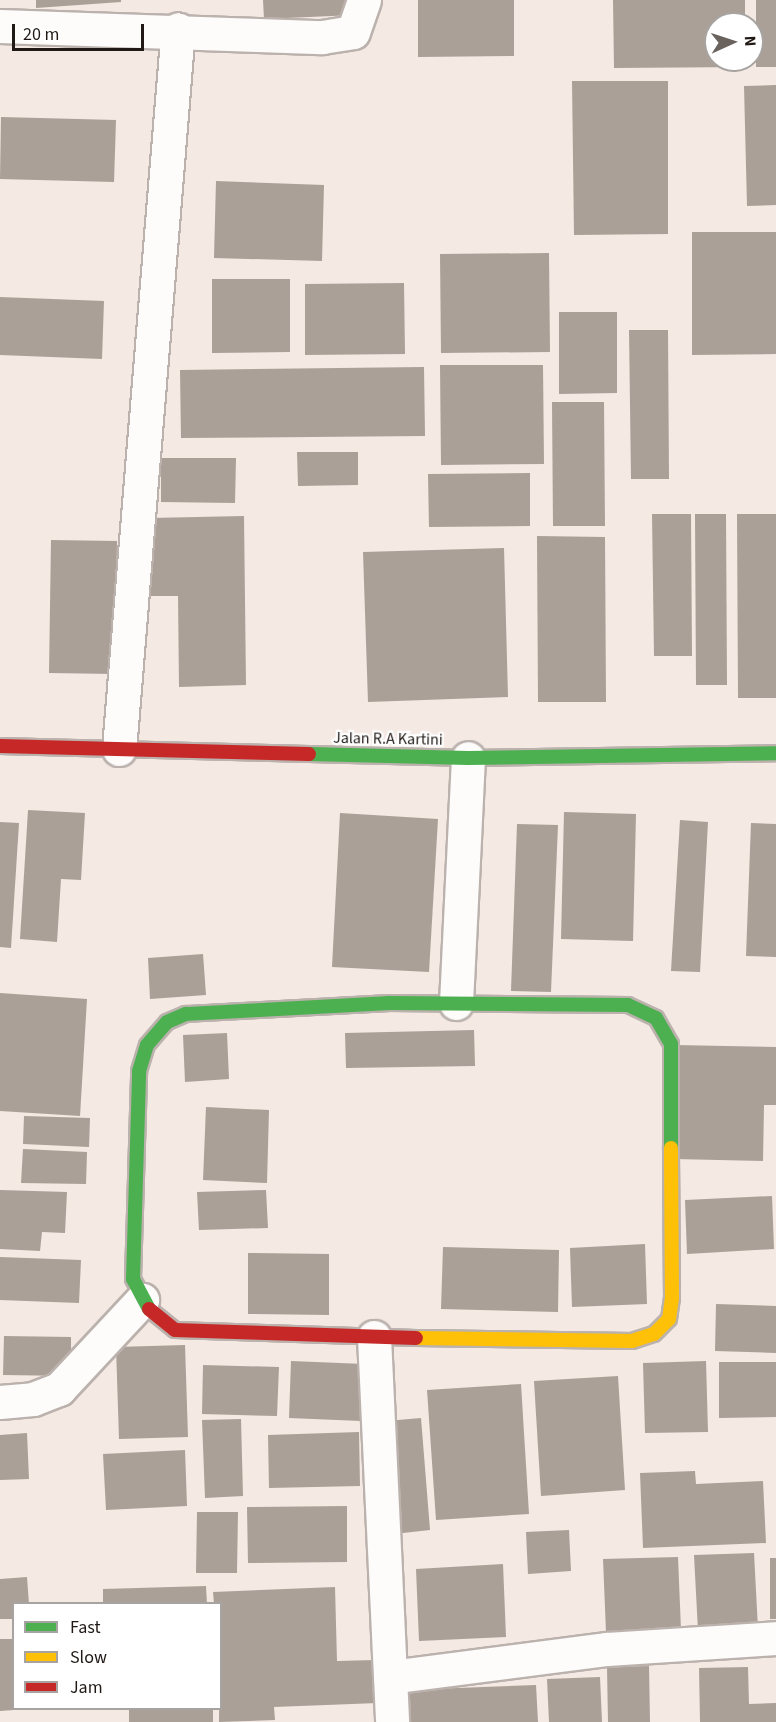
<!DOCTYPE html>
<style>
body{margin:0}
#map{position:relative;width:776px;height:1722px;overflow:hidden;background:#f4e9e3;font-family:"Source Sans 3",sans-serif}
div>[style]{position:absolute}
.building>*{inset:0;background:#aba097}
.roads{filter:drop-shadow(2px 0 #bbb2ad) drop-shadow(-2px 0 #bbb2ad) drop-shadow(0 2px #bbb2ad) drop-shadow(0 -2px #bbb2ad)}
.street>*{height:33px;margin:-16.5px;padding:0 16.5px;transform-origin:16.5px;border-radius:16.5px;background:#fdfcfb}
.fast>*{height:14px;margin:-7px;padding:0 7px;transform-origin:7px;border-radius:7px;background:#4caf50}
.slow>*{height:14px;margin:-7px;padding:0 7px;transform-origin:7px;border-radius:7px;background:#ffc107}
.jam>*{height:14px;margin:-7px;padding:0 7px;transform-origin:7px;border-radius:7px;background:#c62828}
span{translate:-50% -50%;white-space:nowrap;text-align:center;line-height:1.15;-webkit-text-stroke:4.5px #fff;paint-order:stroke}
.street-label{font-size:16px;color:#201915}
.legend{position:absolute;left:12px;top:1602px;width:210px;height:108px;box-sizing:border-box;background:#fff;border:2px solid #a6a3a1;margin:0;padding:8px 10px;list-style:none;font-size:18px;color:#201915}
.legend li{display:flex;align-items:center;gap:12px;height:30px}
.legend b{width:30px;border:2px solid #a6a3a1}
.north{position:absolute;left:704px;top:12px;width:60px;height:60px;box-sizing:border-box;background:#fff;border:2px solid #a6a3a1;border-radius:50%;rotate:87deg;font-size:16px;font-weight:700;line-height:24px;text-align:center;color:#201915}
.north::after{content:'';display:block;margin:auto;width:21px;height:27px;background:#6a625d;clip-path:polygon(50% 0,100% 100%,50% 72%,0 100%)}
.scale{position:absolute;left:12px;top:24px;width:132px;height:27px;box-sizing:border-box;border:3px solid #201915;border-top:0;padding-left:8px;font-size:18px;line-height:21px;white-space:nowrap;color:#201915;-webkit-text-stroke:4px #fff;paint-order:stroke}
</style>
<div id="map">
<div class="building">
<i style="clip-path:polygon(36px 0,121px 0,121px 2px,36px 8px)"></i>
<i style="clip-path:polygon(263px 0,353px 0,354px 15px,264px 19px)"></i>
<i style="clip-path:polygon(418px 0,514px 0,514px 56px,418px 57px)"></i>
<i style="clip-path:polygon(613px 0,745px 0,745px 24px,716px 24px,716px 60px,745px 60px,746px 67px,614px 68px)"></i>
<i style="clip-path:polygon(756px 0,776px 0,776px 67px,756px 67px)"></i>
<i style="clip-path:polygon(572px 81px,668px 81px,668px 234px,574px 235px)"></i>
<i style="clip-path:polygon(776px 85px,776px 205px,747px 206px,744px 86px)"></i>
<i style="clip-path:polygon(1px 117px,116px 120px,114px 182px,0 179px)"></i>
<i style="clip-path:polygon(216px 181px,324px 185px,322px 261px,214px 258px)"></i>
<i style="clip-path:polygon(692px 232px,776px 232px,776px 354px,692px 355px)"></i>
<i style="clip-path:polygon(549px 253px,550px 352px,441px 353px,440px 254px)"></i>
<i style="clip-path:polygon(212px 279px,290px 279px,290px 352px,212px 353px)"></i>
<i style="clip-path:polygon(404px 283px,405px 354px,305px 355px,305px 284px)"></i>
<i style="clip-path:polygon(0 297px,104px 301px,102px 359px,0 355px)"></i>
<i style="clip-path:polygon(559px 312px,617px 312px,617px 393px,559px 394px)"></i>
<i style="clip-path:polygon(629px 330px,668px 330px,669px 479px,631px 479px)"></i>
<i style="clip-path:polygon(440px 365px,543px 365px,544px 464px,441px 465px)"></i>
<i style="clip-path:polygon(424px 367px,425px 436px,181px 438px,180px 370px)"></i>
<i style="clip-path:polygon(552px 402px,604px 402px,605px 526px,553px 526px)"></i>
<i style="clip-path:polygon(297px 452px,358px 452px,358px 485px,298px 486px)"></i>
<i style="clip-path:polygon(161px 458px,236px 458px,235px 503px,161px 502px)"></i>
<i style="clip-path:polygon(530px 473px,530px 526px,429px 527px,428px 474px)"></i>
<i style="clip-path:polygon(652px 514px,691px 514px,692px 656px,654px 656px)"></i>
<i style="clip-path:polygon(695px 514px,726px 514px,727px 685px,696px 685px)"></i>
<i style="clip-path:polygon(737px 514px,776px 514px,776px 698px,738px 698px)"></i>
<i style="clip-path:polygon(244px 516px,246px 685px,179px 687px,178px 596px,151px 596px,150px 518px)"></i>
<i style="clip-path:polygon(537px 536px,605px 537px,606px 702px,538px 702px)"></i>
<i style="clip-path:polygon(51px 540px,117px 541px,115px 674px,49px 673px)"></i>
<i style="clip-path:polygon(504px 548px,508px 697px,368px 702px,363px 552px)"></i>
<i style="clip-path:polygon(28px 810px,85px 813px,81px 880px,61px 879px,57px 942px,20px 939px)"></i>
<i style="clip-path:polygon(564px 812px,636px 814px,633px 941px,561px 939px)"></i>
<i style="clip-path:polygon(340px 813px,438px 819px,429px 972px,332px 967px)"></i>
<i style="clip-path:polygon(680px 820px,708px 822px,700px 972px,671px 971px)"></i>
<i style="clip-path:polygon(0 822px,19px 823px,11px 948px,0 947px)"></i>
<i style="clip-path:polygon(751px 823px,776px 824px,776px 957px,746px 956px)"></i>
<i style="clip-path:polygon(517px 824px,558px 825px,551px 992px,511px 991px)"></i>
<i style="clip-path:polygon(203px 954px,206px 995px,150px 999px,148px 958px)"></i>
<i style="clip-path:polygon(0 993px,87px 999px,80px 1116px,0 1111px)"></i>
<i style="clip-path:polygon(474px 1030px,475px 1066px,346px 1068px,345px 1033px)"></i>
<i style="clip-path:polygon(227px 1033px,229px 1079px,185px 1082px,183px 1035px)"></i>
<i style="clip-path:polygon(675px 1045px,776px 1047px,776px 1105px,764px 1105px,763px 1161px,674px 1159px)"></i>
<i style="clip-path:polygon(206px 1107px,269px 1110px,267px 1183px,203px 1180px)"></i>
<i style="clip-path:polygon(24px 1116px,90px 1118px,89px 1147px,23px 1144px)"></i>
<i style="clip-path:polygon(23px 1149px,87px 1152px,86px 1184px,21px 1183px)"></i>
<i style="clip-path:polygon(0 1190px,67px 1192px,65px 1233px,42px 1232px,40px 1251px,0 1249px)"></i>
<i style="clip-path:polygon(266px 1190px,268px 1228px,199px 1230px,197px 1192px)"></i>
<i style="clip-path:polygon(772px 1196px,774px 1249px,687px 1254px,685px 1200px)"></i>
<i style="clip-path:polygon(645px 1244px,647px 1304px,572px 1307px,570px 1248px)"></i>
<i style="clip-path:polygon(443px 1247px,559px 1250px,558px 1312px,441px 1309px)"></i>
<i style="clip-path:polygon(248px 1253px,329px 1254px,329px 1315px,248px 1314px)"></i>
<i style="clip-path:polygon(0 1257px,81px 1260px,79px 1303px,0 1300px)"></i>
<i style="clip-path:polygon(716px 1304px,776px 1306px,776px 1353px,715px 1351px)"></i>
<i style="clip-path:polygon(4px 1336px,71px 1337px,71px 1376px,3px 1375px)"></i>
<i style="clip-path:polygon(185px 1345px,188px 1437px,119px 1439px,116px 1347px)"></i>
<i style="clip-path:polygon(291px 1361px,364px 1364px,361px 1421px,289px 1418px)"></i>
<i style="clip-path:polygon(706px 1361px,708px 1432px,645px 1433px,643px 1363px)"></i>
<i style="clip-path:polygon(719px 1362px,776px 1362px,776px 1417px,719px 1418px)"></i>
<i style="clip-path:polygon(203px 1365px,279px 1367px,277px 1416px,202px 1414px)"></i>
<i style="clip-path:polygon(618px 1376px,625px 1490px,541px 1496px,534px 1381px)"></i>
<i style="clip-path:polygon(521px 1384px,529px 1514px,436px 1520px,427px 1390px)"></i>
<i style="clip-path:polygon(421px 1418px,430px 1530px,394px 1534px,386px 1421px)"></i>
<i style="clip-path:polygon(241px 1419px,243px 1496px,205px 1498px,202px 1420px)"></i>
<i style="clip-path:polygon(359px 1432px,360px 1486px,269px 1488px,268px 1435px)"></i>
<i style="clip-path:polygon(27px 1433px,29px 1479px,0 1480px,0 1435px)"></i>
<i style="clip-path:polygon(185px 1450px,187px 1506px,106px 1510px,103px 1454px)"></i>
<i style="clip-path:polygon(695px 1471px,696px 1484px,763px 1481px,766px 1543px,643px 1548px,640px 1473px)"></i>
<i style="clip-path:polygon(347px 1506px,347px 1562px,248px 1563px,247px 1507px)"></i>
<i style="clip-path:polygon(197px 1512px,238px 1512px,237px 1573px,196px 1573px)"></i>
<i style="clip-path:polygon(569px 1530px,571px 1571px,528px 1574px,526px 1532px)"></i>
<i style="clip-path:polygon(754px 1553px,758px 1629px,698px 1631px,694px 1555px)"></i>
<i style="clip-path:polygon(678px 1557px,681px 1630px,606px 1632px,603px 1559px)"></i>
<i style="clip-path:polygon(770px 1558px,776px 1558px,776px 1619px,770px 1619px)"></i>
<i style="clip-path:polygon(503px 1564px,506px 1637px,419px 1641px,416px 1569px)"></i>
<i style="clip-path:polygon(27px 1577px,29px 1604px,14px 1604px,14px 1619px,0 1619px,0 1579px)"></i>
<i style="clip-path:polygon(206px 1586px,207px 1604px,103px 1604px,103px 1589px)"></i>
<i style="clip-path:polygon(335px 1587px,337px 1661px,375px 1660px,378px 1703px,274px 1707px,275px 1720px,219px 1722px,220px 1604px,214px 1604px,213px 1592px)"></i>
<i style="clip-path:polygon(0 1639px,14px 1639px,14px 1710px,0 1711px)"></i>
<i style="clip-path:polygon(649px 1666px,650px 1722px,608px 1722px,607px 1667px)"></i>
<i style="clip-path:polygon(748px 1667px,749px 1704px,776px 1703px,776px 1722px,700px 1722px,699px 1668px)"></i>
<i style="clip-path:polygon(600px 1677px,602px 1722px,549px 1722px,547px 1679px)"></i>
<i style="clip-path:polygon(536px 1685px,538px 1722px,406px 1722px,405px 1690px)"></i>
<i style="clip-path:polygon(129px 1708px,213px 1708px,213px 1722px,129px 1722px)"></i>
</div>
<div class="roads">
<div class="street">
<i style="left:0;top:26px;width:322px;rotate:2deg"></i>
<i style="left:322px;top:37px;width:31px;rotate:-9deg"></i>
<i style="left:353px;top:32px;width:34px;rotate:-71deg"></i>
<i style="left:119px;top:749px;width:722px;rotate:-85.32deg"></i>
<i style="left:456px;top:1003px;width:245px;rotate:-87.2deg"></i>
<i style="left:374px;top:1337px;width:385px;rotate:87.3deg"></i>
<i style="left:0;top:1402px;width:33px;rotate:-5deg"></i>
<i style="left:33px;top:1399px;width:28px;rotate:-21deg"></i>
<i style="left:59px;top:1389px;width:122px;rotate:-47deg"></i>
<i style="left:390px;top:1677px;width:219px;rotate:-7.4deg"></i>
<i style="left:607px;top:1649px;width:169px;rotate:-3.7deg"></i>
</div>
<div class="fast">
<i style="left:309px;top:754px;width:159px;rotate:1.4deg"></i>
<i style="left:468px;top:758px;width:308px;rotate:-0.9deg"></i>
<i style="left:388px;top:1003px;width:240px;rotate:0.5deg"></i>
<i style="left:628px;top:1005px;width:31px;rotate:25deg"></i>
<i style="left:656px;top:1018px;width:30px;rotate:60deg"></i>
<i style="left:671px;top:1044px;width:104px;rotate:90deg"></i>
<i style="left:149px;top:1309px;width:34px;rotate:-118deg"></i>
<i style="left:133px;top:1279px;width:208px;rotate:-88.3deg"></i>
<i style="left:139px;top:1071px;width:27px;rotate:-73deg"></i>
<i style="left:147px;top:1045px;width:30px;rotate:-49deg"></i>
<i style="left:167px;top:1022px;width:21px;rotate:-23deg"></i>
<i style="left:186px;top:1014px;width:202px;rotate:-3.1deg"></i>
</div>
<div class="slow">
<i style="left:416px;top:1338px;width:216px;rotate:0.8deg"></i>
<i style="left:632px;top:1341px;width:23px;rotate:-18deg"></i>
<i style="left:654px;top:1334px;width:21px;rotate:-45deg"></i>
<i style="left:669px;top:1319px;width:21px;rotate:-82deg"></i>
<i style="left:672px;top:1298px;width:150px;rotate:-90.4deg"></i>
</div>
<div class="jam">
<i style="left:0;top:746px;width:309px;rotate:1.5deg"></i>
<i style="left:149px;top:1309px;width:33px;rotate:39deg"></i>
<i style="left:175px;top:1330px;width:241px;rotate:1.9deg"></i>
</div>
</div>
<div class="street-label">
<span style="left:388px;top:739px;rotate:1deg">Jalan R.A Kartini</span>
</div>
<ul class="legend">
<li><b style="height:8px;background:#4caf50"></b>Fast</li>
<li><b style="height:8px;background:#ffc107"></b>Slow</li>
<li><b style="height:8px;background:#c62828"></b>Jam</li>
</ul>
<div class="north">N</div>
<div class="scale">20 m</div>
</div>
